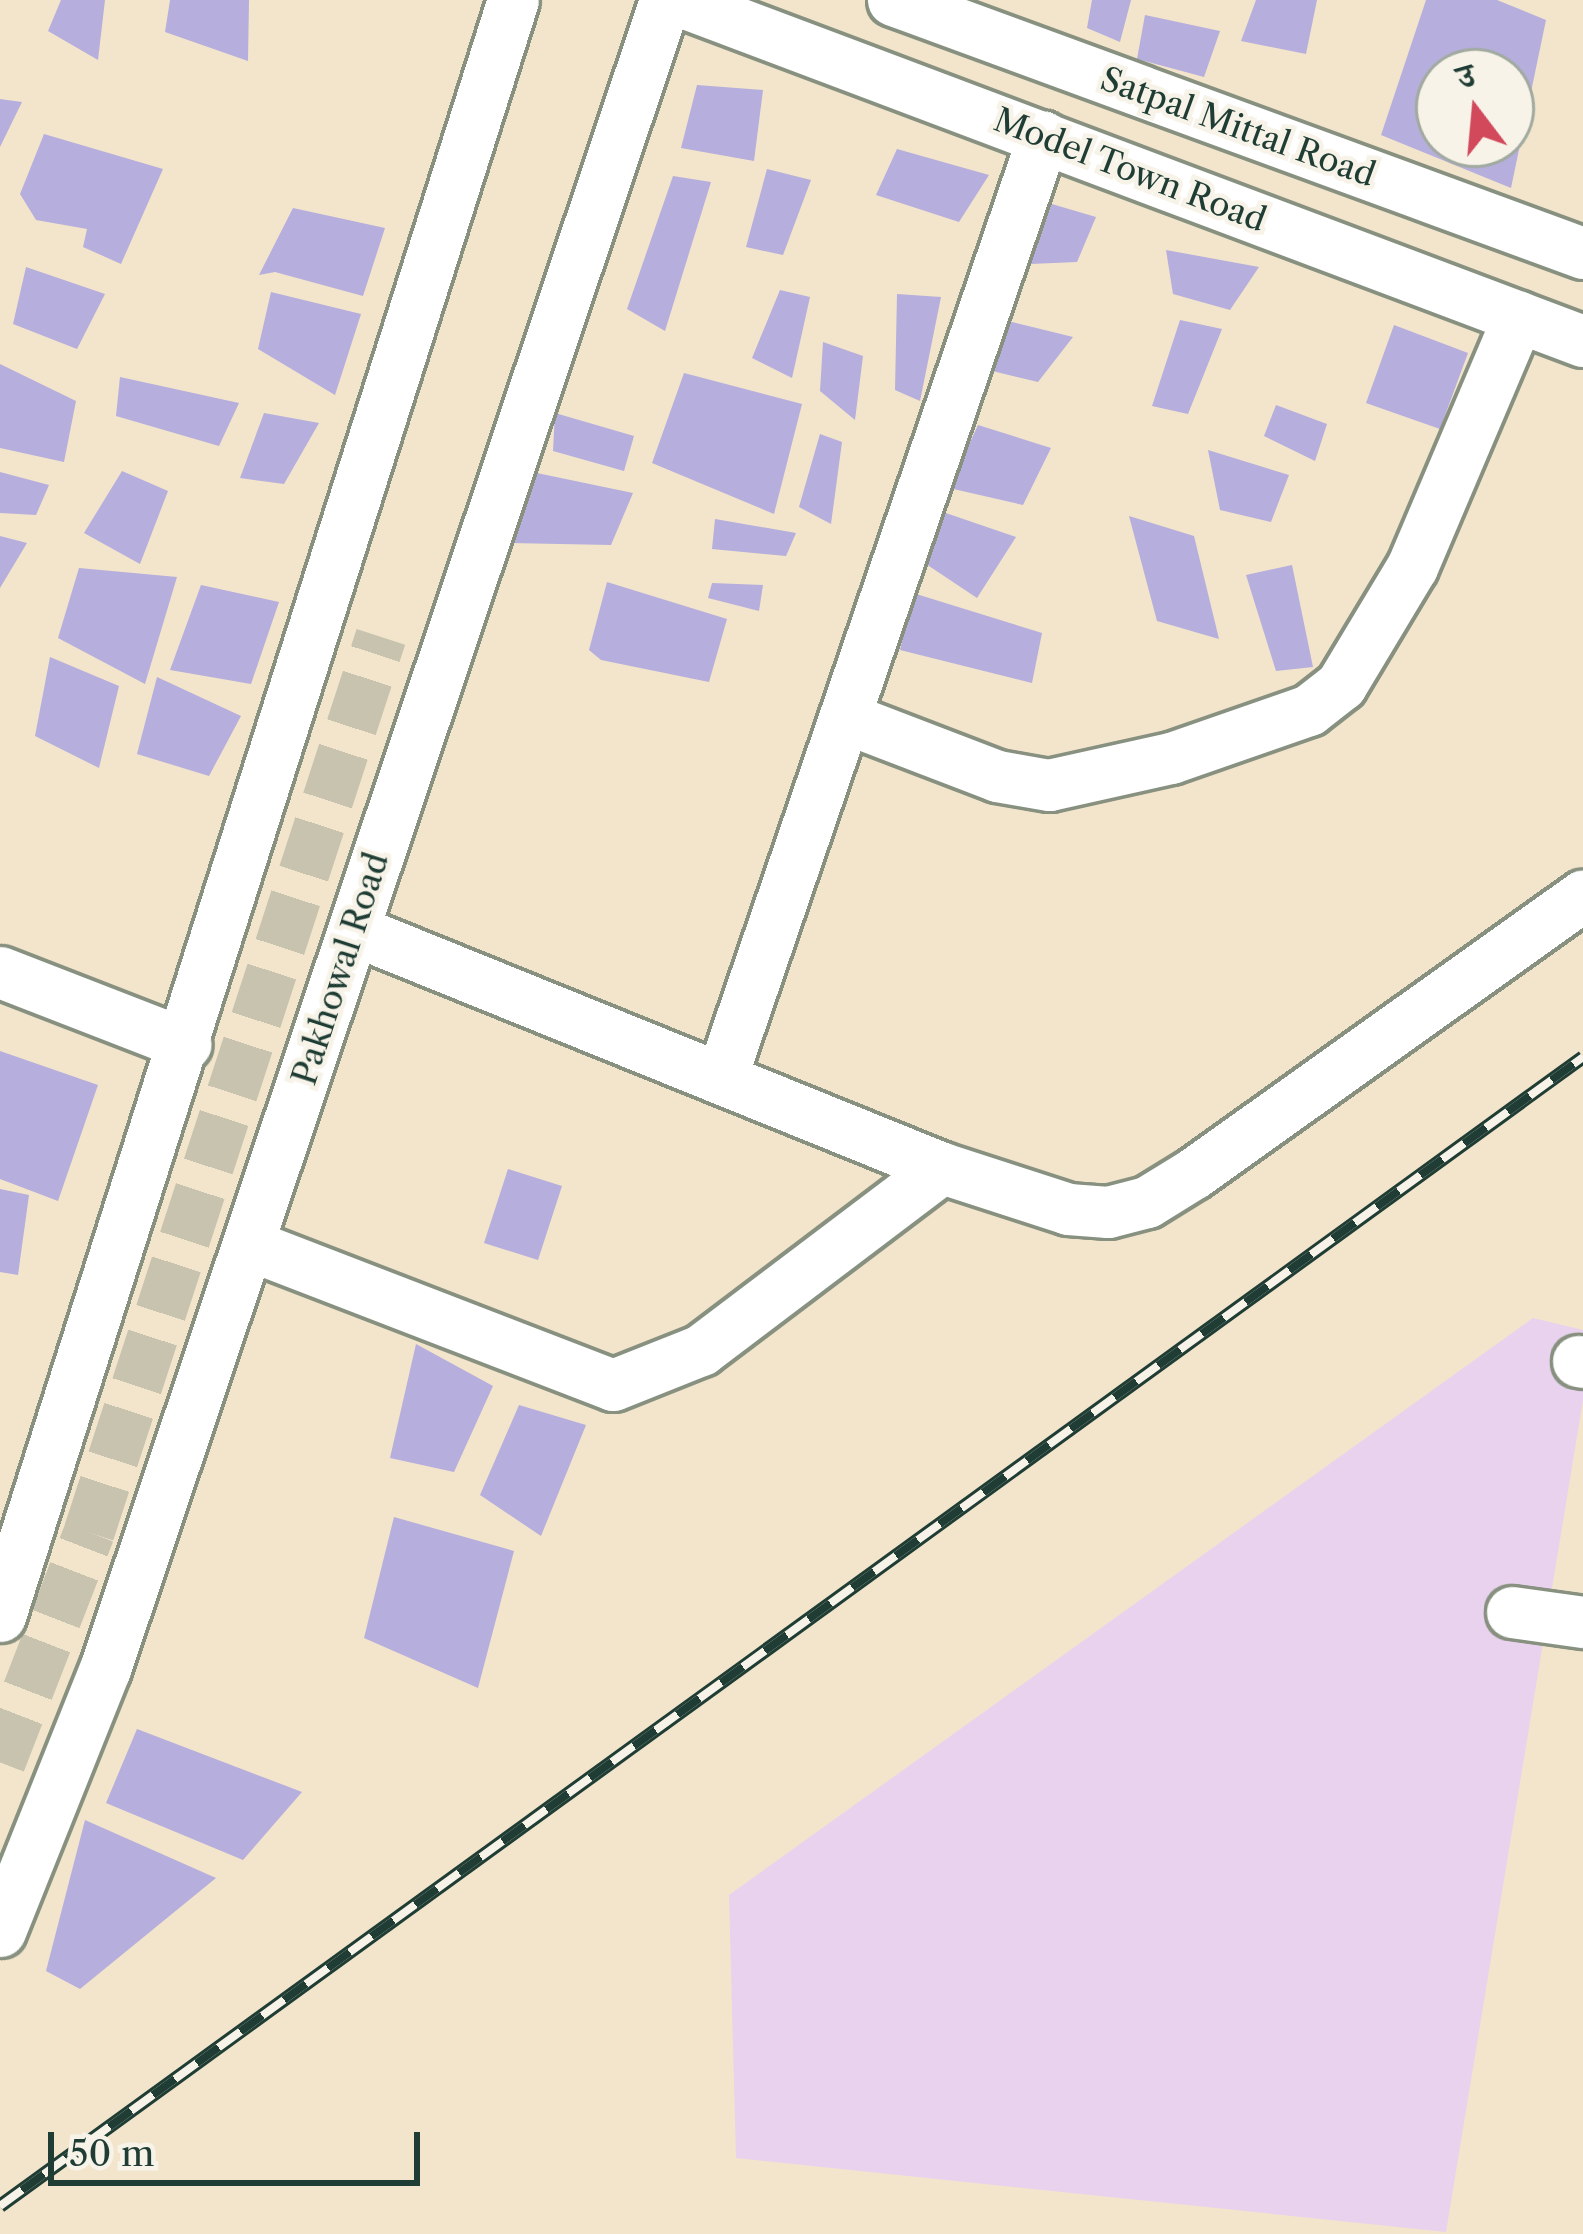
<!DOCTYPE html>
<meta charset="utf-8">
<style>
body{margin:0}
#map{position:relative;width:1583px;height:2234px;overflow:hidden;background:#f2e5cc;font-family:"Libre Caslon Text","Noto Serif Devanagari",serif}
div>[style]{position:absolute}
.built>*{inset:0;background:#e8d2ee}
.building>*{inset:0;background:#b6aedc}
.minor-tunnel>*{height:51px;margin-top:-25.5px;transform-origin:0;background:repeating-linear-gradient(90deg,#c8c3ae 0 51px,transparent 0 77px)}
.roads{filter:drop-shadow(3px 0 #889180) drop-shadow(-3px 0 #889180) drop-shadow(0 3px #889180) drop-shadow(0 -3px #889180)}
.minor>*{height:51px;margin:-25.5px;padding:0 25.5px;transform-origin:25.5px;border-radius:25.5px;background:#fff}
.rail>*{height:14px;margin-top:-7px;transform-origin:0;background:repeating-linear-gradient(90deg,#f7f3e8 0 27px,#1f3d34 0 54px);box-sizing:border-box;border-block:3px solid #1f3d34}
span{translate:-50% -50%;white-space:nowrap;text-align:center;line-height:1.15;-webkit-text-stroke:9px #f7f3e8;paint-order:stroke}
.street-label{font-size:33px;color:#1f3d34}
.north{position:absolute;left:1415px;top:48px;width:120px;height:120px;box-sizing:border-box;background:#f7f3e8;border:3px solid #a1aaa0;border-radius:50%;rotate:344deg;font-size:33px;font-weight:700;line-height:48px;text-align:center;color:#1f3d34}
.north::after{content:'';display:block;margin:auto;width:42px;height:54px;background:#d1495b;clip-path:polygon(50% 0,100% 100%,50% 72%,0 100%)}
.scale{position:absolute;left:48px;top:2132px;width:372px;height:54px;box-sizing:border-box;border:6px solid #1f3d34;border-top:0;padding-left:15px;font-size:36px;line-height:42px;white-space:nowrap;color:#1f3d34;-webkit-text-stroke:9px #f7f3e8;paint-order:stroke}
</style>
<div id="map">
<div class="built">
<i style="clip-path:polygon(1533px 1318px,1583px 1330px,1583px 1400px,1446px 2232px,736px 2158px,729px 1895px)"></i>
</div>
<div class="building">
<i style="clip-path:polygon(61px 0,105px 0,98px 60px,48px 31px)"></i>
<i style="clip-path:polygon(170px 0,249px 0,248px 61px,165px 32px)"></i>
<i style="clip-path:polygon(1092px 0,1131px 0,1120px 42px,1087px 28px)"></i>
<i style="clip-path:polygon(1256px 0,1317px 0,1306px 54px,1241px 41px)"></i>
<i style="clip-path:polygon(evenodd,1426px 0,1497px 0,1546px 20px,1511px 188px,1381px 135px,1426px 0,1439px 72px,1511px 72px,1511px 144px,1439px 144px,1439px 72px)"></i>
<i style="clip-path:polygon(1145px 15px,1220px 31px,1204px 77px,1137px 59px)"></i>
<i style="clip-path:polygon(697px 85px,763px 90px,754px 161px,681px 148px)"></i>
<i style="clip-path:polygon(0 99px,22px 102px,0 147px)"></i>
<i style="clip-path:polygon(44px 134px,163px 169px,121px 264px,83px 247px,87px 229px,36px 220px,20px 194px)"></i>
<i style="clip-path:polygon(897px 149px,989px 175px,959px 222px,876px 195px)"></i>
<i style="clip-path:polygon(767px 169px,811px 180px,783px 255px,746px 247px)"></i>
<i style="clip-path:polygon(673px 176px,711px 182px,665px 331px,627px 309px)"></i>
<i style="clip-path:polygon(1045px 202px,1096px 217px,1077px 262px,1030px 264px)"></i>
<i style="clip-path:polygon(293px 208px,385px 228px,363px 296px,275px 272px,259px 275px)"></i>
<i style="clip-path:polygon(1166px 250px,1259px 267px,1230px 310px,1173px 294px)"></i>
<i style="clip-path:polygon(26px 267px,105px 294px,77px 349px,13px 324px)"></i>
<i style="clip-path:polygon(780px 290px,810px 297px,792px 378px,752px 358px)"></i>
<i style="clip-path:polygon(271px 292px,361px 314px,335px 395px,258px 349px)"></i>
<i style="clip-path:polygon(897px 294px,941px 297px,920px 401px,895px 390px)"></i>
<i style="clip-path:polygon(1004px 320px,1073px 337px,1038px 382px,984px 369px)"></i>
<i style="clip-path:polygon(1180px 320px,1222px 329px,1188px 414px,1152px 406px)"></i>
<i style="clip-path:polygon(1394px 325px,1468px 353px,1440px 429px,1366px 403px)"></i>
<i style="clip-path:polygon(823px 342px,863px 356px,855px 420px,820px 391px)"></i>
<i style="clip-path:polygon(0 364px,76px 401px,64px 462px,0 448px)"></i>
<i style="clip-path:polygon(684px 373px,802px 404px,774px 514px,652px 463px)"></i>
<i style="clip-path:polygon(120px 377px,239px 403px,219px 446px,116px 416px)"></i>
<i style="clip-path:polygon(1276px 405px,1327px 424px,1315px 461px,1264px 436px)"></i>
<i style="clip-path:polygon(264px 413px,319px 423px,284px 484px,240px 478px)"></i>
<i style="clip-path:polygon(555px 413px,634px 436px,624px 471px,553px 451px)"></i>
<i style="clip-path:polygon(978px 425px,1051px 448px,1023px 505px,949px 488px)"></i>
<i style="clip-path:polygon(820px 434px,842px 442px,831px 524px,799px 507px)"></i>
<i style="clip-path:polygon(1208px 450px,1289px 475px,1271px 522px,1220px 510px)"></i>
<i style="clip-path:polygon(122px 471px,168px 491px,140px 564px,84px 533px)"></i>
<i style="clip-path:polygon(0 472px,49px 485px,36px 515px,0 513px)"></i>
<i style="clip-path:polygon(532px 472px,633px 493px,611px 545px,509px 543px)"></i>
<i style="clip-path:polygon(940px 511px,1016px 537px,977px 598px,923px 562px)"></i>
<i style="clip-path:polygon(1129px 516px,1194px 536px,1219px 639px,1157px 621px)"></i>
<i style="clip-path:polygon(715px 519px,796px 533px,786px 556px,712px 549px)"></i>
<i style="clip-path:polygon(0 536px,27px 543px,0 588px)"></i>
<i style="clip-path:polygon(1292px 565px,1313px 667px,1276px 671px,1246px 575px)"></i>
<i style="clip-path:polygon(79px 568px,177px 577px,145px 684px,58px 638px)"></i>
<i style="clip-path:polygon(607px 582px,727px 619px,709px 682px,601px 660px,589px 650px)"></i>
<i style="clip-path:polygon(712px 583px,763px 585px,759px 611px,708px 598px)"></i>
<i style="clip-path:polygon(201px 585px,279px 602px,251px 684px,170px 670px)"></i>
<i style="clip-path:polygon(913px 593px,1042px 633px,1032px 683px,900px 650px)"></i>
<i style="clip-path:polygon(50px 657px,119px 686px,99px 768px,35px 736px)"></i>
<i style="clip-path:polygon(157px 677px,241px 716px,209px 776px,137px 754px)"></i>
<i style="clip-path:polygon(0 1051px,98px 1085px,58px 1201px,0 1179px)"></i>
<i style="clip-path:polygon(508px 1169px,562px 1186px,538px 1260px,484px 1243px)"></i>
<i style="clip-path:polygon(0 1189px,29px 1195px,18px 1275px,0 1272px)"></i>
<i style="clip-path:polygon(416px 1344px,493px 1386px,454px 1472px,390px 1458px)"></i>
<i style="clip-path:polygon(519px 1405px,586px 1425px,541px 1536px,480px 1495px)"></i>
<i style="clip-path:polygon(394px 1517px,514px 1551px,478px 1688px,364px 1638px)"></i>
<i style="clip-path:polygon(137px 1729px,302px 1792px,243px 1860px,106px 1803px)"></i>
<i style="clip-path:polygon(85px 1820px,216px 1878px,80px 1989px,46px 1971px)"></i>
</div>
<div class="minor-tunnel">
<i style="left:0;top:1762px;width:247px;rotate:-68.8deg"></i>
<i style="left:89px;top:1532px;width:942px;rotate:-71.95deg"></i>
</div>
<div class="roads">
<div class="minor">
<i style="left:677px;top:0;width:968px;rotate:20.63deg"></i>
<i style="left:893px;top:0;width:735px;rotate:20.14deg"></i>
<i style="left:846px;top:718px;width:162px;rotate:21deg"></i>
<i style="left:997px;top:776px;width:53px;rotate:9.8deg"></i>
<i style="left:1049px;top:785px;width:125px;rotate:-12.5deg"></i>
<i style="left:1171px;top:758px;width:146px;rotate:-19.2deg"></i>
<i style="left:1309px;top:710px;width:41px;rotate:-38deg"></i>
<i style="left:1341px;top:685px;width:138px;rotate:-59deg"></i>
<i style="left:1412px;top:567px;width:272px;rotate:-67deg"></i>
<i style="left:354px;top:930px;width:634px;rotate:22.04deg"></i>
<i style="left:942px;top:1168px;width:133px;rotate:18deg"></i>
<i style="left:1068px;top:1209px;width:40px;rotate:4.3deg"></i>
<i style="left:1108px;top:1212px;width:40px;rotate:-14.4deg"></i>
<i style="left:1147px;top:1202px;width:55px;rotate:-31.7deg"></i>
<i style="left:1194px;top:1173px;width:478px;rotate:-35.5deg"></i>
<i style="left:0;top:972px;width:199px;rotate:21.2deg"></i>
<i style="left:721px;top:1078px;width:995px;rotate:-71.11deg"></i>
<i style="left:250px;top:1245px;width:389px;rotate:21.1deg"></i>
<i style="left:613px;top:1385px;width:95px;rotate:-21.7deg"></i>
<i style="left:701px;top:1350px;width:302px;rotate:-37.1deg"></i>
<i style="left:1578px;top:1361px;width:5px;rotate:11deg"></i>
<i style="left:1512px;top:1612px;width:72px;rotate:8deg"></i>
<i style="left:0;top:1616px;width:1695px;rotate:-72.39deg"></i>
<i style="left:0;top:1931px;width:282px;rotate:-68.2deg"></i>
<i style="left:105px;top:1669px;width:1760px;rotate:-71.45deg"></i>
</div>
</div>
<div class="rail">
<i style="left:0;top:2206px;width:1956px;rotate:-35.97deg"></i>
</div>
<div class="street-label">
<span style="left:1238px;top:127px;rotate:20deg">Satpal Mittal Road</span>
<span style="left:1130px;top:170px;rotate:21deg">Model Town Road</span>
<span style="left:341px;top:969px;rotate:-72deg">Pakhowal Road</span>
</div>
<div class="north">उ</div>
<div class="scale">50 m</div>
</div>
